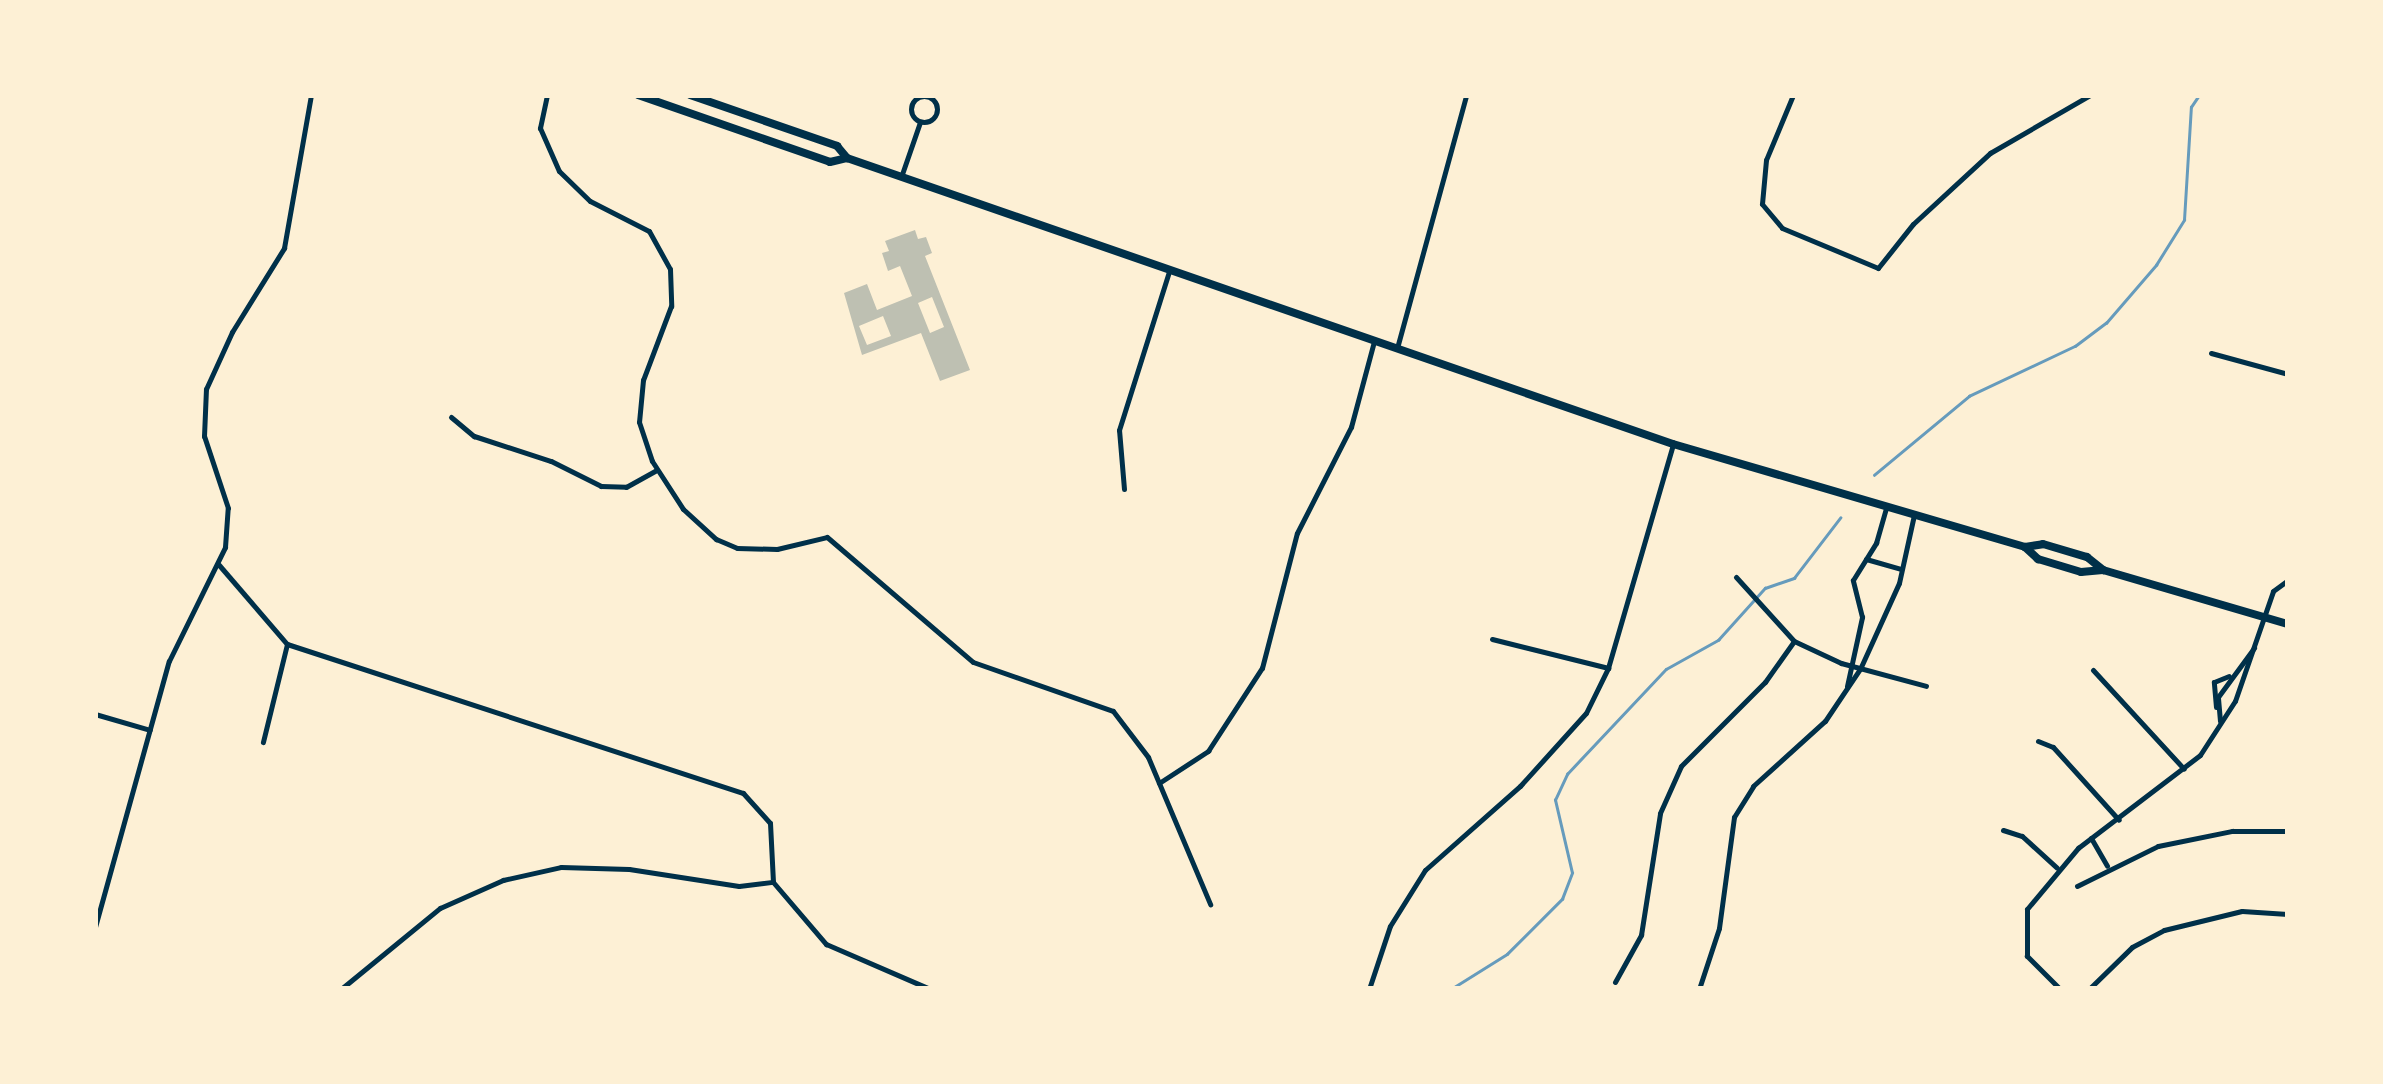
<!DOCTYPE html>
<style>
body{margin:0}
#map{position:relative;width:2383px;height:1084px;overflow:hidden;background:#fdf0d5;font-family:Cabin,sans-serif}
div>[style]{position:absolute}
.stream>*{height:2.5px;margin:-1.25px;padding:0 1.25px;transform-origin:1.25px;border-radius:1.25px;background:#669bbc}
.building>*{inset:0;background:#bec0b2}
.minor>*{height:5px;margin:-2.5px;padding:0 2.5px;transform-origin:2.5px;border-radius:2.5px;background:#003049}
.minor>.ring{margin:-2.5px;padding:0;box-sizing:content-box;background:none;border:5px solid #003049;border-radius:50%}
.secondary>*{height:8px;margin:-4px;padding:0 4px;transform-origin:4px;border-radius:4px;background:#003049}
span{translate:-50% -50%;white-space:nowrap;text-align:center;line-height:1.15;-webkit-text-stroke:10px #fdf0d5;paint-order:stroke}
.frame{position:absolute;inset:0;border:98px solid #fdf0d5;pointer-events:none}
</style>
<div id="map">
<div class="stream">
<i style="left:1874px;top:475px;width:124px;rotate:-39.7deg"></i>
<i style="left:1969px;top:396px;width:117px;rotate:-25.3deg"></i>
<i style="left:2075px;top:346px;width:39px;rotate:-37deg"></i>
<i style="left:2106px;top:323px;width:77px;rotate:-49.2deg"></i>
<i style="left:2156px;top:265px;width:53px;rotate:-58.1deg"></i>
<i style="left:2184px;top:220px;width:113px;rotate:-86.5deg"></i>
<i style="left:2191px;top:107px;width:14px;rotate:-56deg"></i>
<i style="left:1451px;top:989px;width:66px;rotate:-32deg"></i>
<i style="left:1507px;top:954px;width:78px;rotate:-45deg"></i>
<i style="left:1562px;top:899px;width:28px;rotate:-69deg"></i>
<i style="left:1572px;top:873px;width:75px;rotate:-103.1deg"></i>
<i style="left:1555px;top:800px;width:29px;rotate:-65deg"></i>
<i style="left:1567px;top:774px;width:144px;rotate:-46.7deg"></i>
<i style="left:1666px;top:669px;width:60px;rotate:-29.1deg"></i>
<i style="left:1718px;top:640px;width:70px;rotate:-47.9deg"></i>
<i style="left:1765px;top:588px;width:31px;rotate:-19deg"></i>
<i style="left:1794px;top:578px;width:76px;rotate:-52.5deg"></i>
</div>
<div class="building">
<i style="clip-path:polygon(evenodd,915px 230px,918px 239px,926px 237px,932px 253px,925px 256px,970px 370px,940px 381px,921px 333px,862px 355px,844px 293px,867px 284px,877px 310px,912px 296px,900px 266px,888px 271px,882px 253px,889px 251px,885px 241px,915px 230px,932px 297px,944px 327px,930px 333px,918px 303px,932px 297px,915px 230px,883px 316px,891px 336px,867px 345px,859px 326px,883px 316px)"></i>
</div>
<div class="minor">
<i style="left:547px;top:95px;width:34px;rotate:102deg"></i>
<i style="left:540px;top:128px;width:47px;rotate:66.2deg"></i>
<i style="left:559px;top:171px;width:43px;rotate:44.1deg"></i>
<i style="left:590px;top:201px;width:66px;rotate:27deg"></i>
<i style="left:649px;top:231px;width:43px;rotate:61.1deg"></i>
<i style="left:670px;top:269px;width:37px;rotate:88deg"></i>
<i style="left:671px;top:306px;width:79px;rotate:110.7deg"></i>
<i style="left:643px;top:380px;width:42px;rotate:95.4deg"></i>
<i style="left:639px;top:422px;width:41px;rotate:71.6deg"></i>
<i style="left:652px;top:461px;width:57px;rotate:57.1deg"></i>
<i style="left:683px;top:509px;width:45px;rotate:42.3deg"></i>
<i style="left:716px;top:539px;width:23px;rotate:23deg"></i>
<i style="left:737px;top:548px;width:40px;rotate:1.4deg"></i>
<i style="left:777px;top:549px;width:51px;rotate:-13.5deg"></i>
<i style="left:827px;top:537px;width:192px;rotate:40.6deg"></i>
<i style="left:973px;top:662px;width:148px;rotate:19.3deg"></i>
<i style="left:1113px;top:711px;width:58px;rotate:52.7deg"></i>
<i style="left:1148px;top:757px;width:160px;rotate:67.1deg"></i>
<i style="left:1793px;top:95px;width:70px;rotate:112.6deg"></i>
<i style="left:1766px;top:160px;width:44px;rotate:95.2deg"></i>
<i style="left:1762px;top:204px;width:31px;rotate:50deg"></i>
<i style="left:1782px;top:228px;width:104px;rotate:22.6deg"></i>
<i style="left:1878px;top:268px;width:56px;rotate:-51.5deg"></i>
<i style="left:1913px;top:224px;width:105px;rotate:-42.7deg"></i>
<i style="left:1990px;top:153px;width:116px;rotate:-30.1deg"></i>
<i class="ring" style="left:911px;top:96px;width:21px;height:21px"></i>
<i style="left:901px;top:177px;width:58px;rotate:-70.9deg"></i>
<i style="left:1397px;top:348px;width:262px;rotate:-74.7deg"></i>
<i style="left:2211px;top:353px;width:80px;rotate:15.3deg"></i>
<i style="left:451px;top:417px;width:30px;rotate:40deg"></i>
<i style="left:474px;top:436px;width:81px;rotate:18deg"></i>
<i style="left:551px;top:461px;width:56px;rotate:26.6deg"></i>
<i style="left:601px;top:486px;width:25px;rotate:2deg"></i>
<i style="left:626px;top:487px;width:35px;rotate:-29deg"></i>
<i style="left:1124px;top:489px;width:59px;rotate:-94.8deg"></i>
<i style="left:1119px;top:430px;width:167px;rotate:-72.5deg"></i>
<i style="left:1866px;top:559px;width:36px;rotate:16deg"></i>
<i style="left:219px;top:565px;width:104px;rotate:49.3deg"></i>
<i style="left:287px;top:644px;width:101px;rotate:103.8deg"></i>
<i style="left:1736px;top:577px;width:86px;rotate:47.8deg"></i>
<i style="left:1794px;top:641px;width:52px;rotate:25.1deg"></i>
<i style="left:1841px;top:663px;width:88px;rotate:15.1deg"></i>
<i style="left:1492px;top:639px;width:120px;rotate:14deg"></i>
<i style="left:287px;top:644px;width:480px;rotate:18.1deg"></i>
<i style="left:743px;top:793px;width:40px;rotate:48deg"></i>
<i style="left:770px;top:823px;width:59px;rotate:87.1deg"></i>
<i style="left:2093px;top:670px;width:134px;rotate:47.4deg"></i>
<i style="left:1847px;top:686px;width:71px;rotate:-77.7deg"></i>
<i style="left:1862px;top:617px;width:38px;rotate:-104deg"></i>
<i style="left:1853px;top:580px;width:44px;rotate:-58.1deg"></i>
<i style="left:1876px;top:543px;width:37px;rotate:-74deg"></i>
<i style="left:2216px;top:707px;width:25px;rotate:-95deg"></i>
<i style="left:2214px;top:682px;width:16px;rotate:-22deg"></i>
<i style="left:95px;top:714px;width:57px;rotate:16.2deg"></i>
<i style="left:2220px;top:721px;width:24px;rotate:-95deg"></i>
<i style="left:2218px;top:697px;width:61px;rotate:-53.7deg"></i>
<i style="left:2038px;top:741px;width:16px;rotate:22deg"></i>
<i style="left:2053px;top:747px;width:98px;rotate:47.9deg"></i>
<i style="left:1159px;top:783px;width:59px;rotate:-33.1deg"></i>
<i style="left:1208px;top:751px;width:99px;rotate:-57deg"></i>
<i style="left:1262px;top:668px;width:139px;rotate:-75.5deg"></i>
<i style="left:1297px;top:533px;width:119px;rotate:-63deg"></i>
<i style="left:1351px;top:427px;width:89px;rotate:-75deg"></i>
<i style="left:2003px;top:830px;width:20px;rotate:18deg"></i>
<i style="left:2022px;top:836px;width:47px;rotate:42.4deg"></i>
<i style="left:2091px;top:838px;width:32px;rotate:60deg"></i>
<i style="left:773px;top:882px;width:82px;rotate:49.5deg"></i>
<i style="left:826px;top:944px;width:113px;rotate:23.4deg"></i>
<i style="left:2077px;top:886px;width:90px;rotate:-26.3deg"></i>
<i style="left:2158px;top:846px;width:76px;rotate:-11.5deg"></i>
<i style="left:2232px;top:831px;width:56px"></i>
<i style="left:95px;top:927px;width:276px;rotate:-74.5deg"></i>
<i style="left:169px;top:661px;width:127px;rotate:-63.8deg"></i>
<i style="left:225px;top:547px;width:39px;rotate:-86deg"></i>
<i style="left:228px;top:508px;width:76px;rotate:-108.4deg"></i>
<i style="left:204px;top:436px;width:47px;rotate:-87.6deg"></i>
<i style="left:206px;top:389px;width:63px;rotate:-65.5deg"></i>
<i style="left:232px;top:332px;width:99px;rotate:-58.2deg"></i>
<i style="left:284px;top:248px;width:155px;rotate:-80deg"></i>
<i style="left:1615px;top:982px;width:54px;rotate:-61deg"></i>
<i style="left:1641px;top:935px;width:123px;rotate:-81.1deg"></i>
<i style="left:1660px;top:813px;width:51px;rotate:-65.9deg"></i>
<i style="left:1681px;top:766px;width:119px;rotate:-45deg"></i>
<i style="left:1765px;top:682px;width:50px;rotate:-54.7deg"></i>
<i style="left:341px;top:989px;width:128px;rotate:-39.3deg"></i>
<i style="left:440px;top:908px;width:69px;rotate:-24deg"></i>
<i style="left:503px;top:880px;width:59px;rotate:-12.6deg"></i>
<i style="left:561px;top:867px;width:68px;rotate:1.7deg"></i>
<i style="left:629px;top:869px;width:111px;rotate:8.8deg"></i>
<i style="left:739px;top:886px;width:34px;rotate:-7deg"></i>
<i style="left:1014px;top:989px;width:10px"></i>
<i style="left:1369px;top:989px;width:66px;rotate:-71.6deg"></i>
<i style="left:1390px;top:926px;width:66px;rotate:-58deg"></i>
<i style="left:1425px;top:870px;width:127px;rotate:-41.5deg"></i>
<i style="left:1520px;top:786px;width:98px;rotate:-47.9deg"></i>
<i style="left:1586px;top:713px;width:50px;rotate:-63.9deg"></i>
<i style="left:1608px;top:668px;width:233px;rotate:-73.8deg"></i>
<i style="left:1699px;top:989px;width:64px;rotate:-71.8deg"></i>
<i style="left:1719px;top:928px;width:112px;rotate:-82.3deg"></i>
<i style="left:1734px;top:817px;width:36px;rotate:-58deg"></i>
<i style="left:1753px;top:786px;width:97px;rotate:-42.1deg"></i>
<i style="left:1825px;top:721px;width:63px;rotate:-56.1deg"></i>
<i style="left:1860px;top:669px;width:94px;rotate:-65.6deg"></i>
<i style="left:1899px;top:583px;width:70px;rotate:-77.6deg"></i>
<i style="left:2060px;top:989px;width:47px;rotate:-135deg"></i>
<i style="left:2027px;top:956px;width:47px;rotate:-90deg"></i>
<i style="left:2027px;top:909px;width:80px;rotate:-50.1deg"></i>
<i style="left:2078px;top:848px;width:153px;rotate:-37.3deg"></i>
<i style="left:2200px;top:755px;width:64px;rotate:-57.1deg"></i>
<i style="left:2235px;top:701px;width:116px;rotate:-70.9deg"></i>
<i style="left:2273px;top:591px;width:19px;rotate:-36deg"></i>
<i style="left:2089px;top:989px;width:60px;rotate:-44.3deg"></i>
<i style="left:2132px;top:947px;width:36px;rotate:-28deg"></i>
<i style="left:2164px;top:930px;width:80px;rotate:-13.7deg"></i>
<i style="left:2242px;top:911px;width:46px;rotate:3.7deg"></i>
</div>
<div class="secondary">
<i style="left:638px;top:95px;width:203px;rotate:19.2deg"></i>
<i style="left:830px;top:162px;width:17px;rotate:-13deg"></i>
<i style="left:847px;top:158px;width:874px;rotate:19.1deg"></i>
<i style="left:1673px;top:444px;width:367px;rotate:16.3deg"></i>
<i style="left:2025px;top:547px;width:18px;rotate:43deg"></i>
<i style="left:2038px;top:559px;width:45px;rotate:16.8deg"></i>
<i style="left:2081px;top:572px;width:22px;rotate:-5deg"></i>
<i style="left:2103px;top:570px;width:193px;rotate:16.3deg"></i>
<i style="left:690px;top:95px;width:156px;rotate:19.1deg"></i>
<i style="left:837px;top:146px;width:16px;rotate:50deg"></i>
<i style="left:2025px;top:547px;width:18px;rotate:-9deg"></i>
<i style="left:2043px;top:544px;width:46px;rotate:16.5deg"></i>
<i style="left:2087px;top:557px;width:21px;rotate:39deg"></i>
</div>
<div class="frame"></div>
</div>
